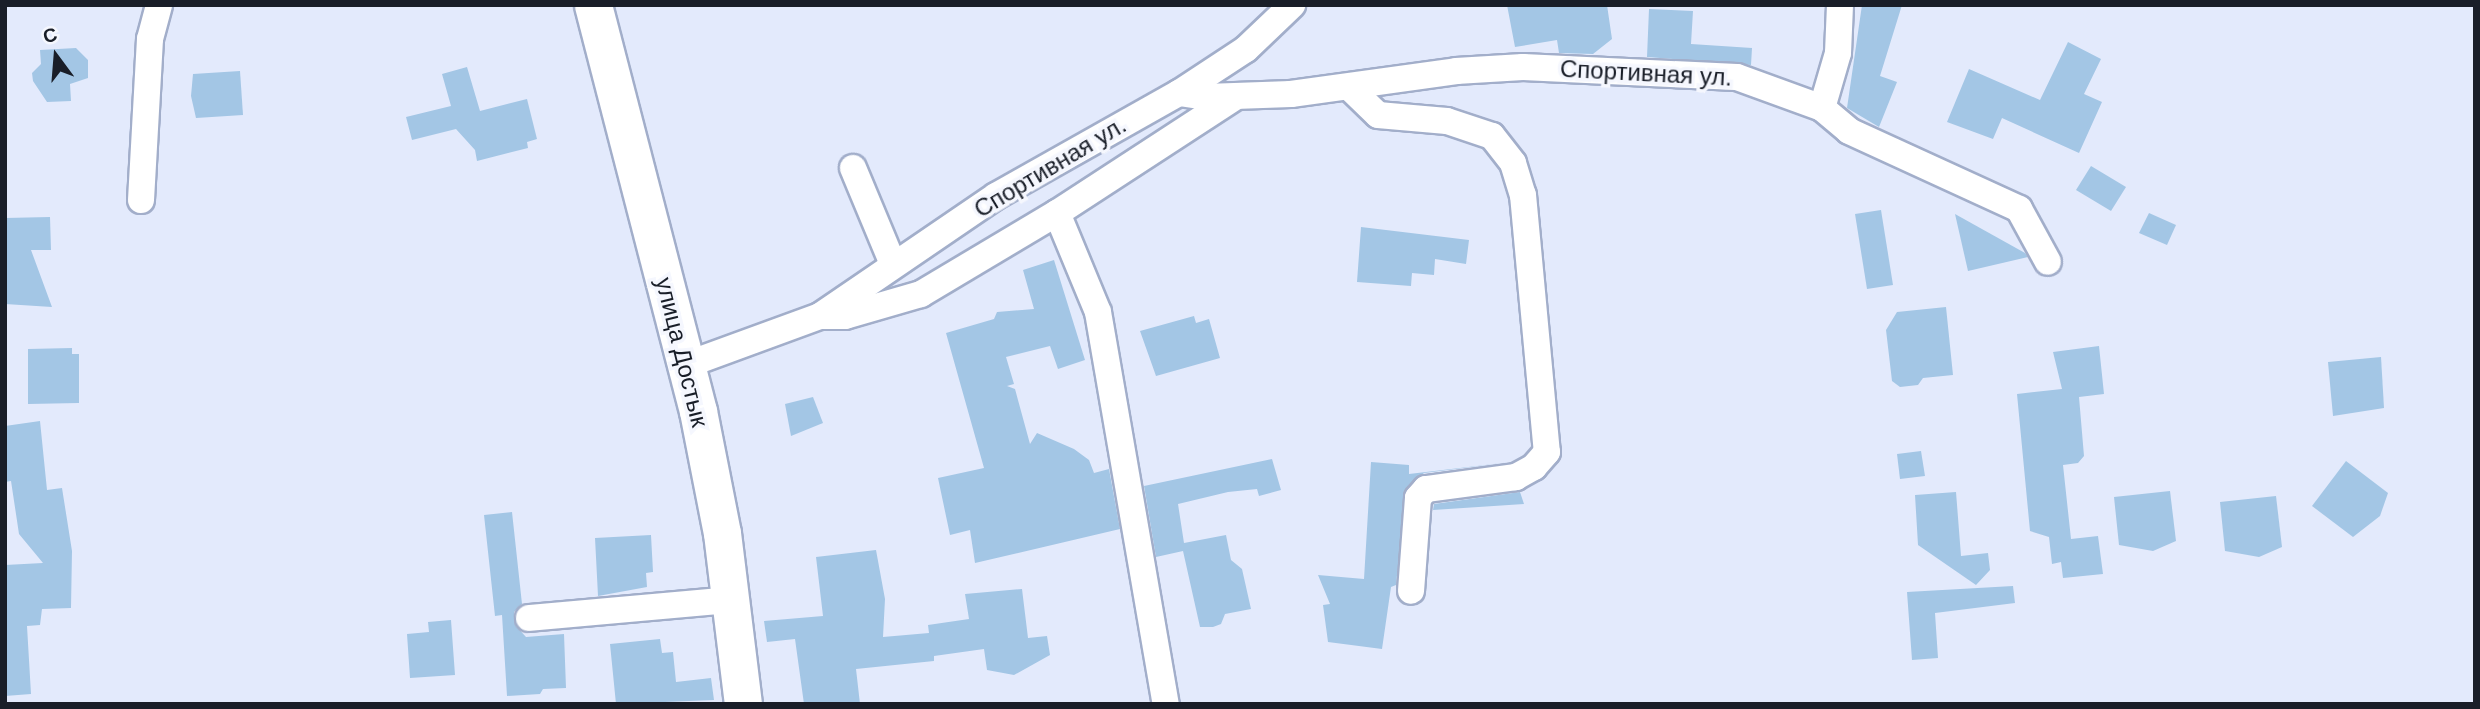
<!DOCTYPE html>
<meta charset="utf-8">
<style>
body{margin:0}
#map{position:relative;width:2480px;height:709px;overflow:hidden;background:#e3eafc;font-family:Arial,sans-serif}
div>[style]{position:absolute}
.building>*{inset:0;background:#a3c6e5}
.roads{filter:drop-shadow(2px 0 #a2aeca) drop-shadow(-2px 0 #a2aeca) drop-shadow(0 2px #a2aeca) drop-shadow(0 -2px #a2aeca)}
.street>*{height:26px;margin:-13px;padding:0 13px;transform-origin:13px;border-radius:13px;background:#fff}
.secondary>*{height:37px;margin:-18.5px;padding:0 18.5px;transform-origin:18.5px;border-radius:18.5px;background:#fff}
span{translate:-50% -50%;white-space:nowrap;text-align:center;line-height:1.15;-webkit-text-stroke:7px #f5f7fe;paint-order:stroke}
.street-label{font-size:24px;color:#191e28}
.frame{position:absolute;inset:0;border:7px solid #191e28;pointer-events:none}
.north{position:absolute;left:21px;top:21px;width:70px;height:70px;-webkit-text-stroke:5px #f5f7fe;paint-order:stroke;rotate:344deg;font-size:19px;font-weight:700;line-height:28px;text-align:center;color:#191e28}
.north::after{content:'';display:block;margin:auto;width:24px;height:32px;background:#191e28;clip-path:polygon(50% 0,100% 100%,50% 72%,0 100%)}
</style>
<div id="map">
<div class="building">
<i style="clip-path:polygon(1507px 5px,1607px 5px,1612px 39px,1593px 54px,1559px 53px,1557px 40px,1515px 47px)"></i>
<i style="clip-path:polygon(1862px 5px,1902px 5px,1880px 76px,1897px 82px,1879px 127px,1847px 108px)"></i>
<i style="clip-path:polygon(1649px 9px,1693px 11px,1691px 44px,1752px 48px,1751px 65px,1647px 57px)"></i>
<i style="clip-path:polygon(2068px 42px,2101px 59px,2084px 94px,2102px 102px,2079px 153px,2002px 118px,1993px 139px,1947px 122px,1969px 69px,2040px 100px)"></i>
<i style="clip-path:polygon(76px 48px,88px 60px,88px 78px,70px 84px,71px 101px,47px 102px,33px 81px,32px 73px,41px 64px,40px 50px)"></i>
<i style="clip-path:polygon(467px 67px,480px 111px,527px 99px,537px 139px,527px 142px,528px 148px,477px 161px,475px 150px,456px 129px,412px 140px,406px 117px,451px 106px,442px 74px)"></i>
<i style="clip-path:polygon(240px 71px,243px 115px,196px 118px,191px 96px,193px 74px)"></i>
<i style="clip-path:polygon(2091px 166px,2126px 187px,2111px 211px,2076px 190px)"></i>
<i style="clip-path:polygon(1881px 210px,1893px 285px,1867px 289px,1855px 214px)"></i>
<i style="clip-path:polygon(2149px 213px,2176px 225px,2167px 245px,2139px 233px)"></i>
<i style="clip-path:polygon(1955px 214px,2025px 253px,2028px 257px,1968px 271px)"></i>
<i style="clip-path:polygon(50px 217px,51px 250px,31px 250px,52px 307px,5px 304px,5px 218px)"></i>
<i style="clip-path:polygon(1361px 227px,1469px 240px,1466px 264px,1435px 259px,1434px 275px,1412px 273px,1411px 286px,1357px 282px)"></i>
<i style="clip-path:polygon(1054px 260px,1085px 360px,1058px 369px,1050px 346px,1006px 357px,1014px 384px,1007px 386px,1015px 389px,1030px 444px,1037px 433px,1074px 449px,1089px 460px,1094px 473px,1109px 469px,1120px 529px,975px 563px,970px 530px,950px 535px,938px 478px,984px 468px,946px 333px,994px 319px,997px 312px,1034px 309px,1023px 270px)"></i>
<i style="clip-path:polygon(1946px 307px,1953px 375px,1923px 378px,1918px 385px,1900px 387px,1892px 381px,1886px 330px,1897px 312px)"></i>
<i style="clip-path:polygon(1194px 316px,1196px 323px,1209px 319px,1220px 358px,1156px 376px,1140px 331px)"></i>
<i style="clip-path:polygon(2099px 346px,2104px 394px,2079px 397px,2084px 456px,2078px 463px,2063px 465px,2071px 539px,2098px 536px,2103px 574px,2063px 578px,2061px 562px,2052px 564px,2049px 537px,2030px 531px,2017px 394px,2062px 389px,2053px 352px)"></i>
<i style="clip-path:polygon(72px 348px,72px 354px,79px 354px,79px 403px,28px 404px,28px 349px)"></i>
<i style="clip-path:polygon(2381px 357px,2384px 408px,2333px 416px,2328px 362px)"></i>
<i style="clip-path:polygon(813px 397px,823px 423px,791px 436px,785px 404px)"></i>
<i style="clip-path:polygon(40px 421px,47px 490px,62px 488px,72px 551px,71px 608px,42px 609px,40px 625px,27px 626px,31px 694px,5px 696px,5px 565px,43px 563px,19px 534px,11px 481px,5px 482px,5px 426px)"></i>
<i style="clip-path:polygon(1921px 451px,1925px 476px,1900px 479px,1897px 454px)"></i>
<i style="clip-path:polygon(1272px 459px,1281px 490px,1259px 496px,1257px 489px,1228px 492px,1178px 504px,1184px 543px,1226px 535px,1231px 560px,1242px 569px,1251px 609px,1225px 614px,1221px 624px,1213px 627px,1200px 627px,1183px 551px,1156px 557px,1144px 486px)"></i>
<i style="clip-path:polygon(2346px 461px,2388px 493px,2380px 516px,2353px 537px,2312px 506px)"></i>
<i style="clip-path:polygon(1371px 462px,1409px 465px,1409px 474px,1511px 462px,1424px 473px,1406px 488px,1396px 585px,1391px 587px,1382px 649px,1328px 642px,1323px 605px,1330px 604px,1318px 575px,1364px 579px)"></i>
<i style="clip-path:polygon(2170px 491px,2176px 541px,2153px 551px,2119px 545px,2114px 497px)"></i>
<i style="clip-path:polygon(1520px 492px,1524px 504px,1433px 510px,1434px 504px)"></i>
<i style="clip-path:polygon(1956px 492px,1961px 556px,1988px 553px,1990px 570px,1976px 585px,1918px 545px,1915px 495px)"></i>
<i style="clip-path:polygon(2276px 496px,2282px 547px,2259px 557px,2225px 551px,2220px 502px)"></i>
<i style="clip-path:polygon(512px 512px,522px 604px,514px 612px,516px 626px,526px 637px,564px 634px,566px 688px,543px 689px,540px 694px,507px 696px,502px 615px,495px 616px,484px 515px)"></i>
<i style="clip-path:polygon(651px 535px,653px 572px,646px 573px,647px 587px,598px 596px,595px 538px)"></i>
<i style="clip-path:polygon(876px 550px,885px 599px,883px 637px,929px 633px,928px 625px,969px 619px,965px 594px,1022px 589px,1028px 638px,1047px 636px,1050px 655px,1014px 675px,987px 670px,984px 649px,934px 656px,934px 661px,856px 669px,860px 704px,804px 704px,795px 639px,767px 642px,764px 621px,823px 616px,816px 557px)"></i>
<i style="clip-path:polygon(2013px 586px,2015px 603px,1935px 613px,1938px 658px,1912px 660px,1907px 592px)"></i>
<i style="clip-path:polygon(451px 620px,455px 675px,410px 678px,407px 634px,429px 632px,428px 622px)"></i>
<i style="clip-path:polygon(660px 639px,662px 653px,673px 652px,676px 682px,711px 678px,714px 700px,616px 704px,610px 644px)"></i>
</div>
<div class="roads">
<div class="street">
<i style="left:1351px;top:89px;width:37px;rotate:44deg"></i>
<i style="left:1378px;top:115px;width:69px;rotate:5deg"></i>
<i style="left:1447px;top:121px;width:47px;rotate:18.4deg"></i>
<i style="left:1492px;top:136px;width:34px;rotate:52deg"></i>
<i style="left:1513px;top:163px;width:34px;rotate:73deg"></i>
<i style="left:1523px;top:195px;width:258px;rotate:84.7deg"></i>
<i style="left:1547px;top:452px;width:20px;rotate:131deg"></i>
<i style="left:1534px;top:467px;width:21px;rotate:151deg"></i>
<i style="left:1516px;top:477px;width:91px;rotate:172.4deg"></i>
<i style="left:1426px;top:489px;width:12px;rotate:132deg"></i>
<i style="left:1418px;top:498px;width:93px;rotate:94.3deg"></i>
<i style="left:1179px;top:93px;width:27px;rotate:8deg"></i>
<i style="left:1206px;top:97px;width:85px;rotate:-2deg"></i>
<i style="left:1291px;top:94px;width:167px;rotate:-7.9deg"></i>
<i style="left:1456px;top:71px;width:67px;rotate:-3.4deg"></i>
<i style="left:1523px;top:67px;width:214px;rotate:2.7deg"></i>
<i style="left:1737px;top:77px;width:90px;rotate:20deg"></i>
<i style="left:1822px;top:108px;width:35px;rotate:40deg"></i>
<i style="left:1849px;top:131px;width:187px;rotate:24.6deg"></i>
<i style="left:2019px;top:209px;width:60px;rotate:61.3deg"></i>
<i style="left:1822px;top:108px;width:57px;rotate:-73.8deg"></i>
<i style="left:1838px;top:53px;width:48px;rotate:-87.6deg"></i>
<i style="left:853px;top:168px;width:104px;rotate:67.4deg"></i>
<i style="left:141px;top:200px;width:161px;rotate:-86.8deg"></i>
<i style="left:150px;top:39px;width:35px;rotate:-75deg"></i>
<i style="left:1057px;top:213px;width:107px;rotate:67.5deg"></i>
<i style="left:1098px;top:312px;width:398px;rotate:80.2deg"></i>
<i style="left:820px;top:316px;width:213px;rotate:-34.3deg"></i>
<i style="left:996px;top:196px;width:210px;rotate:-29.4deg"></i>
<i style="left:1179px;top:93px;width:80px;rotate:-33.3deg"></i>
<i style="left:1246px;top:49px;width:64px;rotate:-43.7deg"></i>
<i style="left:686px;top:365px;width:143px;rotate:-20.1deg"></i>
<i style="left:820px;top:316px;width:25px"></i>
<i style="left:845px;top:316px;width:79px;rotate:-16.1deg"></i>
<i style="left:921px;top:294px;width:158px;rotate:-30.8deg"></i>
<i style="left:1057px;top:213px;width:209px;rotate:-33.1deg"></i>
<i style="left:529px;top:618px;width:202px;rotate:-5.1deg"></i>
</div>
<div class="secondary">
<i style="left:593px;top:5px;width:419px;rotate:75.5deg"></i>
<i style="left:698px;top:411px;width:124px;rotate:78.9deg"></i>
<i style="left:722px;top:533px;width:172px;rotate:83deg"></i>
</div>
</div>
<div class="street-label">
<span style="left:1646px;top:73px;rotate:3deg">Спортивная ул.</span>
<span style="left:1050px;top:167px;rotate:-31deg">Спортивная ул.</span>
<span style="left:682px;top:352px;rotate:76deg">улица Достык</span>
</div>
<div class="frame"></div>
<div class="north">С</div>
</div>
